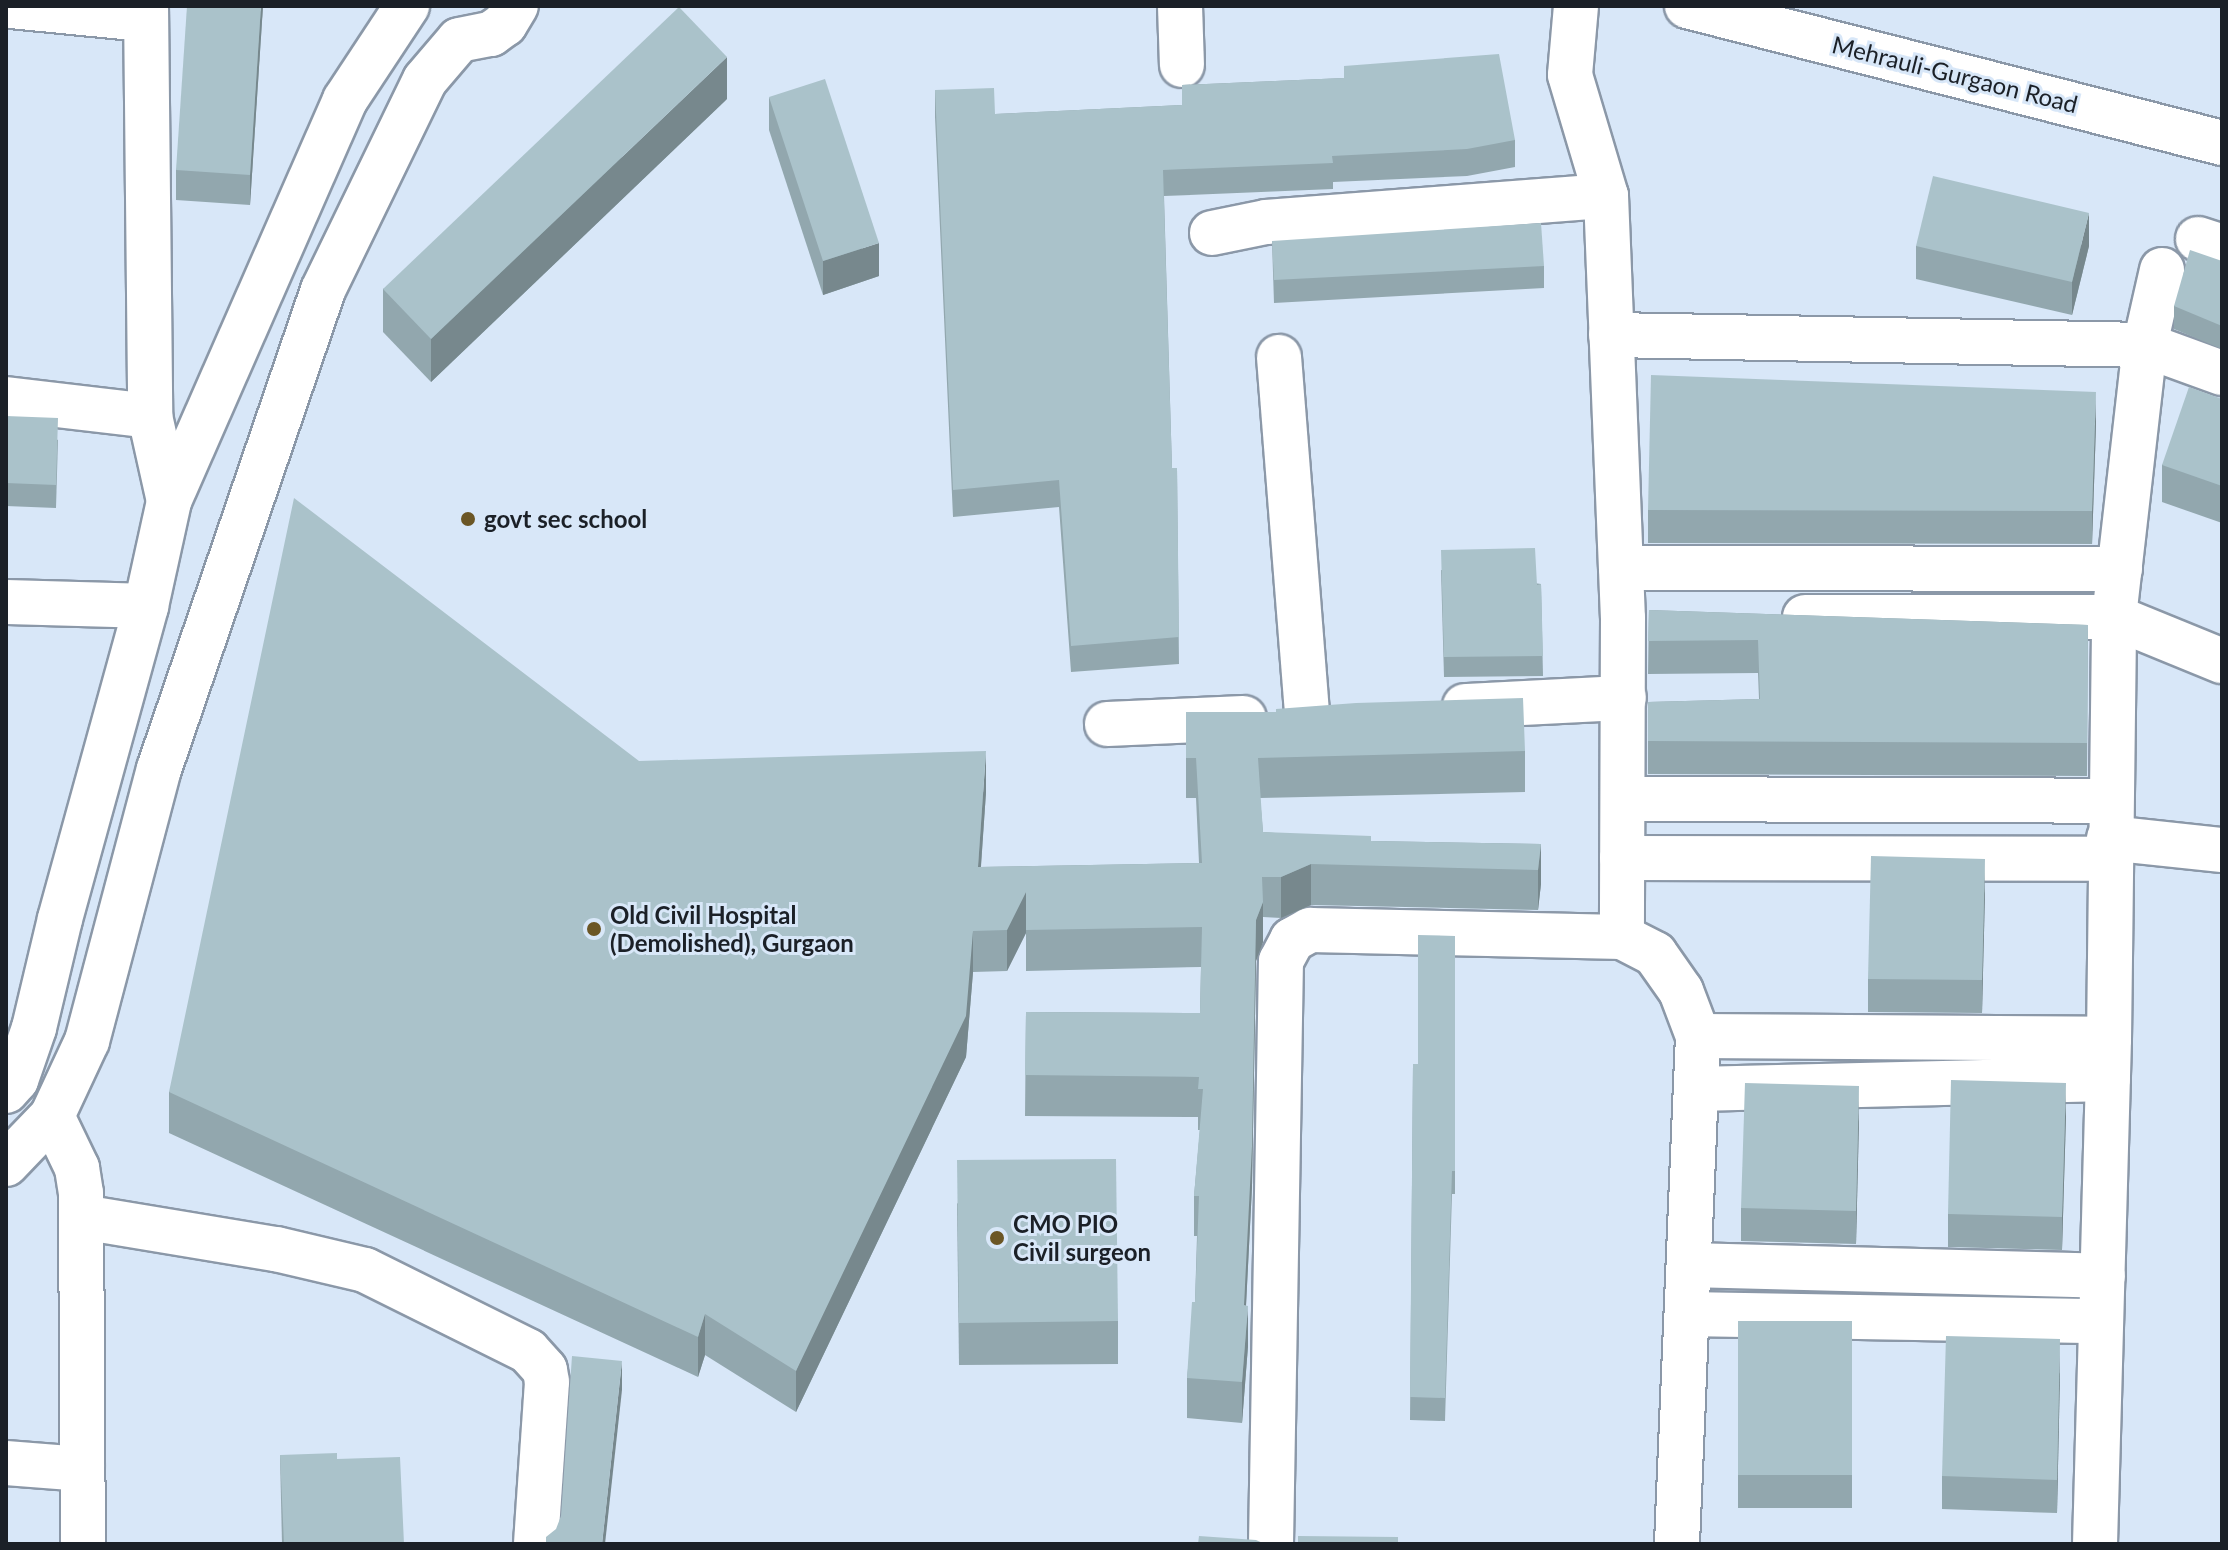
<!DOCTYPE html>
<style>
body{margin:0}
#map{position:relative;width:2228px;height:1550px;overflow:hidden;background:#d8e7f8;font-family:Lato,sans-serif}
div>[style]{position:absolute}
.roads{filter:drop-shadow(2px 0 #8b98a8) drop-shadow(-2px 0 #8b98a8) drop-shadow(0 2px #8b98a8) drop-shadow(0 -2px #8b98a8)}
.minor>*{height:44px;margin:-22px;padding:0 22px;transform-origin:22px;border-radius:22px;background:#fff}
.major>*{height:44px;margin:-22px;padding:0 22px;transform-origin:22px;border-radius:22px;background:#fff}
.wall>*{inset:0;background:#92a7ae}
.shaded-wall>*{inset:0;background:#77888d}
.building>*{inset:0;background:#aac2ca}
.dots>*{width:22px;height:22px;translate:-50% -50%;box-sizing:border-box;border:4px solid #d8e7f8;border-radius:50%}
span{translate:-50% -50%;white-space:nowrap;text-align:center;line-height:1.15;-webkit-text-stroke:6px #d8e7f8;paint-order:stroke}
.street-label{font-size:24px;color:#1b2027}
.poi-label{font-size:24px;color:#1b2027;font-weight:700}
.left{translate:0 -50%;text-align:left}
.frame{position:absolute;inset:0;border:8px solid #1b2027;pointer-events:none}
</style>
<div id="map">
<div class="roads">
<div class="minor">
<i style="left:11px;top:6px;width:134px;rotate:5.6deg"></i>
<i style="left:146px;top:6px;width:410px;rotate:89.4deg"></i>
<i style="left:150px;top:416px;width:87px;rotate:77.4deg"></i>
<i style="left:1180px;top:6px;width:59px;rotate:88.1deg"></i>
<i style="left:1576px;top:6px;width:69px;rotate:95deg"></i>
<i style="left:1570px;top:75px;width:126px;rotate:73.4deg"></i>
<i style="left:1606px;top:196px;width:422px;rotate:87.7deg"></i>
<i style="left:1623px;top:618px;width:319px;rotate:90.2deg"></i>
<i style="left:1622px;top:937px;width:37px;rotate:27deg"></i>
<i style="left:1655px;top:954px;width:45px;rotate:54.9deg"></i>
<i style="left:1681px;top:991px;width:48px;rotate:69.3deg"></i>
<i style="left:1698px;top:1036px;width:508px;rotate:92.37deg"></i>
<i style="left:1212px;top:233px;width:55px;rotate:-11.5deg"></i>
<i style="left:1266px;top:222px;width:341px;rotate:-4.4deg"></i>
<i style="left:2198px;top:239px;width:25px;rotate:18deg"></i>
<i style="left:1611px;top:335px;width:534px;rotate:1.07deg"></i>
<i style="left:2145px;top:345px;width:82px;rotate:20deg"></i>
<i style="left:1279px;top:357px;width:359px;rotate:85.5deg"></i>
<i style="left:6px;top:399px;width:145px;rotate:6.7deg"></i>
<i style="left:1621px;top:568px;width:499px;rotate:0.1deg"></i>
<i style="left:6px;top:602px;width:140px;rotate:1.6deg"></i>
<i style="left:1805px;top:617px;width:309px"></i>
<i style="left:2114px;top:617px;width:117px;rotate:22.2deg"></i>
<i style="left:1465px;top:706px;width:159px;rotate:-2.9deg"></i>
<i style="left:1107px;top:724px;width:137px;rotate:-2.5deg"></i>
<i style="left:1623px;top:799px;width:487px;rotate:0.2deg"></i>
<i style="left:2109px;top:838px;width:114px;rotate:6.1deg"></i>
<i style="left:1622px;top:858px;width:487px;rotate:0.1deg"></i>
<i style="left:1698px;top:1036px;width:411px;rotate:0.4deg"></i>
<i style="left:1696px;top:1089px;width:412px;rotate:-1.4deg"></i>
<i style="left:52px;top:1116px;width:58px;rotate:64.3deg"></i>
<i style="left:77px;top:1168px;width:25px;rotate:81deg"></i>
<i style="left:81px;top:1193px;width:351px;rotate:89.7deg"></i>
<i style="left:82px;top:1217px;width:197px;rotate:9.4deg"></i>
<i style="left:276px;top:1249px;width:91px;rotate:13.3deg"></i>
<i style="left:365px;top:1270px;width:182px;rotate:26.4deg"></i>
<i style="left:528px;top:1351px;width:25px;rotate:48deg"></i>
<i style="left:545px;top:1370px;width:12px;rotate:81deg"></i>
<i style="left:547px;top:1382px;width:162px;rotate:93.9deg"></i>
<i style="left:1689px;top:1265px;width:414px;rotate:1.5deg"></i>
<i style="left:1687px;top:1314px;width:414px;rotate:1deg"></i>
<i style="left:6px;top:1463px;width:76px;rotate:4.5deg"></i>
<i style="left:1271px;top:1544px;width:583px;rotate:-89.02deg"></i>
<i style="left:1281px;top:961px;width:24px;rotate:-62deg"></i>
<i style="left:1292px;top:940px;width:21px;rotate:-29deg"></i>
<i style="left:1310px;top:930px;width:312px;rotate:1.3deg"></i>
<i style="left:2095px;top:1544px;width:505px;rotate:-88.41deg"></i>
<i style="left:2109px;top:1039px;width:422px;rotate:-89.3deg"></i>
<i style="left:2114px;top:617px;width:274px;rotate:-83.5deg"></i>
<i style="left:2145px;top:345px;width:77px;rotate:-77.2deg"></i>
</div>
<div class="major">
<i style="left:1687px;top:6px;width:552px;rotate:14.36deg"></i>
<i style="left:6px;top:1091px;width:15px;rotate:-48deg"></i>
<i style="left:16px;top:1080px;width:55px;rotate:-70.9deg"></i>
<i style="left:34px;top:1028px;width:112px;rotate:-76.6deg"></i>
<i style="left:60px;top:919px;width:325px;rotate:-74.6deg"></i>
<i style="left:146px;top:606px;width:107px;rotate:-77.6deg"></i>
<i style="left:169px;top:501px;width:438px;rotate:-66.3deg"></i>
<i style="left:345px;top:100px;width:113px;rotate:-56.6deg"></i>
<i style="left:6px;top:1164px;width:66px;rotate:-46.2deg"></i>
<i style="left:52px;top:1116px;width:83px;rotate:-65deg"></i>
<i style="left:87px;top:1041px;width:281px;rotate:-75.2deg"></i>
<i style="left:159px;top:769px;width:506px;rotate:-71.1deg"></i>
<i style="left:323px;top:290px;width:233px;rotate:-64.1deg"></i>
<i style="left:425px;top:80px;width:52px;rotate:-49.6deg"></i>
<i style="left:459px;top:40px;width:33px;rotate:-11deg"></i>
<i style="left:491px;top:34px;width:17px;rotate:-36deg"></i>
<i style="left:505px;top:24px;width:21px;rotate:-59deg"></i>
</div>
</div>
<div class="wall">
<i style="clip-path:polygon(263px 6px,250px 205px,176px 200px,176px 170px)"></i>
<i style="clip-path:polygon(1344px 66px,1515px 140px,1515px 167px,1467px 176px,1333px 182px,1333px 189px,1164px 196px,1172px 468px,1177px 468px,1179px 664px,1071px 672px,1059px 507px,953px 517px,935px 117px,935px 90px,995px 114px,1182px 105px,1182px 85px,1344px 78px)"></i>
<i style="clip-path:polygon(769px 97px,879px 276px,823px 295px,769px 130px)"></i>
<i style="clip-path:polygon(727px 99px,431px 382px,383px 332px,383px 289px)"></i>
<i style="clip-path:polygon(1272px 241px,1544px 266px,1544px 288px,1274px 303px)"></i>
<i style="clip-path:polygon(1916px 246px,2089px 246px,2072px 315px,1916px 279px)"></i>
<i style="clip-path:polygon(2222px 261px,2222px 349px,2174px 329px,2174px 306px)"></i>
<i style="clip-path:polygon(2222px 399px,2222px 523px,2162px 502px,2162px 465px)"></i>
<i style="clip-path:polygon(6px 416px,58px 440px,56px 508px,6px 506px)"></i>
<i style="clip-path:polygon(2096px 425px,2092px 544px,1648px 543px,1648px 510px)"></i>
<i style="clip-path:polygon(1441px 570px,1541px 584px,1543px 676px,1444px 677px)"></i>
<i style="clip-path:polygon(1649px 610px,2088px 625px,2087px 776px,1648px 774px,1648px 702px,1759px 699px,1758px 673px,1648px 674px)"></i>
<i style="clip-path:polygon(1186px 712px,1525px 751px,1525px 792px,1260px 798px,1263px 832px,1371px 841px,1541px 844px,1541px 884px,1538px 910px,1311px 905px,1281px 918px,1263px 917px,1263px 942px,1256px 961px,1252px 1187px,1246px 1305px,1248px 1346px,1242px 1423px,1187px 1418px,1187px 1378px,1195px 1302px,1197px 1236px,1194px 1236px,1194px 1196px,1200px 1130px,1198px 1130px,1198px 1117px,1025px 1116px,1026px 1012px,1200px 1013px,1201px 967px,1026px 971px,1026px 933px,1007px 971px,973px 972px,966px 1057px,796px 1412px,705px 1355px,698px 1377px,169px 1133px,169px 1092px,639px 761px,986px 792px,981px 867px,1199px 863px,1196px 798px,1186px 798px)"></i>
<i style="clip-path:polygon(1985px 892px,1982px 1013px,1868px 1012px,1868px 979px)"></i>
<i style="clip-path:polygon(1455px 936px,1455px 1194px,1452px 1194px,1445px 1421px,1410px 1420px,1413px 1064px,1418px 1064px)"></i>
<i style="clip-path:polygon(2066px 1116px,2062px 1250px,1948px 1247px,1948px 1214px)"></i>
<i style="clip-path:polygon(1859px 1120px,1856px 1244px,1741px 1241px,1741px 1208px)"></i>
<i style="clip-path:polygon(957px 1203px,1118px 1321px,1118px 1364px,959px 1365px)"></i>
<i style="clip-path:polygon(1738px 1321px,1852px 1321px,1852px 1508px,1738px 1508px)"></i>
<i style="clip-path:polygon(2060px 1373px,2057px 1513px,1942px 1509px,1942px 1476px)"></i>
<i style="clip-path:polygon(280px 1455px,337px 1459px,404px 1544px,282px 1544px)"></i>
</div>
<div class="shaded-wall">
<i style="clip-path:polygon(261px 6px,263px 6px,250px 205px,250px 175px)"></i>
<i style="clip-path:polygon(727px 57px,727px 99px,431px 382px,431px 339px)"></i>
<i style="clip-path:polygon(2089px 213px,2089px 246px,2072px 315px,2072px 282px)"></i>
<i style="clip-path:polygon(879px 243px,879px 276px,823px 295px,823px 261px)"></i>
<i style="clip-path:polygon(2096px 392px,2096px 425px,2092px 544px,2092px 511px)"></i>
<i style="clip-path:polygon(986px 751px,986px 792px,978px 907px,978px 867px)"></i>
<i style="clip-path:polygon(1541px 844px,1541px 884px,1538px 910px,1538px 870px)"></i>
<i style="clip-path:polygon(1985px 859px,1985px 892px,1982px 1013px,1982px 980px)"></i>
<i style="clip-path:polygon(1311px 864px,1311px 905px,1281px 918px,1281px 877px)"></i>
<i style="clip-path:polygon(1026px 892px,1026px 933px,1007px 971px,1007px 930px)"></i>
<i style="clip-path:polygon(1263px 902px,1263px 942px,1256px 961px,1252px 1187px,1244px 1346px,1244px 1305px,1256px 920px)"></i>
<i style="clip-path:polygon(973px 931px,973px 972px,966px 1057px,796px 1412px,796px 1371px)"></i>
<i style="clip-path:polygon(2066px 1083px,2066px 1116px,2062px 1250px,2062px 1217px)"></i>
<i style="clip-path:polygon(1859px 1086px,1859px 1120px,1856px 1244px,1856px 1211px)"></i>
<i style="clip-path:polygon(1248px 1306px,1248px 1346px,1242px 1423px,1242px 1382px)"></i>
<i style="clip-path:polygon(705px 1314px,705px 1355px,698px 1377px,698px 1337px)"></i>
<i style="clip-path:polygon(2060px 1339px,2060px 1373px,2057px 1513px,2057px 1480px)"></i>
<i style="clip-path:polygon(622px 1361px,622px 1390px,605px 1544px,602px 1544px)"></i>
</div>
<div class="building">
<i style="clip-path:polygon(187px 6px,261px 6px,250px 175px,176px 170px)"></i>
<i style="clip-path:polygon(679px 7px,727px 57px,431px 339px,383px 289px)"></i>
<i style="clip-path:polygon(1499px 54px,1515px 140px,1467px 149px,1332px 156px,1333px 163px,1163px 170px,1172px 468px,1177px 468px,1179px 637px,1071px 646px,1059px 480px,953px 490px,935px 90px,994px 88px,995px 114px,1182px 105px,1182px 85px,1344px 78px,1344px 66px)"></i>
<i style="clip-path:polygon(825px 79px,879px 243px,823px 261px,769px 97px)"></i>
<i style="clip-path:polygon(1933px 176px,2089px 213px,2072px 282px,1916px 246px)"></i>
<i style="clip-path:polygon(1541px 223px,1544px 266px,1274px 280px,1272px 241px)"></i>
<i style="clip-path:polygon(2190px 250px,2222px 261px,2222px 326px,2174px 306px)"></i>
<i style="clip-path:polygon(1651px 375px,2096px 392px,2092px 511px,1648px 510px)"></i>
<i style="clip-path:polygon(2189px 387px,2222px 399px,2222px 486px,2162px 465px)"></i>
<i style="clip-path:polygon(6px 416px,58px 418px,56px 485px,6px 483px)"></i>
<i style="clip-path:polygon(294px 498px,639px 761px,986px 751px,978px 867px,1202px 863px,1196px 758px,1186px 758px,1186px 712px,1276px 712px,1276px 709px,1356px 703px,1523px 698px,1525px 751px,1258px 758px,1263px 832px,1371px 836px,1371px 841px,1541px 844px,1538px 870px,1311px 864px,1281px 877px,1262px 877px,1263px 902px,1256px 920px,1252px 1146px,1244px 1305px,1248px 1306px,1242px 1382px,1187px 1378px,1192px 1302px,1195px 1302px,1199px 1196px,1194px 1196px,1203px 1089px,1198px 1089px,1199px 1077px,1025px 1075px,1026px 1012px,1200px 1013px,1202px 927px,1026px 930px,1026px 892px,1007px 930px,973px 931px,966px 1016px,796px 1371px,705px 1314px,698px 1337px,169px 1092px)"></i>
<i style="clip-path:polygon(1535px 548px,1537px 585px,1541px 584px,1543px 656px,1444px 657px,1441px 550px)"></i>
<i style="clip-path:polygon(1649px 610px,2088px 625px,2087px 743px,1648px 741px,1648px 702px,1760px 699px,1758px 640px,1648px 641px)"></i>
<i style="clip-path:polygon(1871px 856px,1985px 859px,1982px 980px,1868px 979px)"></i>
<i style="clip-path:polygon(1418px 935px,1455px 936px,1455px 1171px,1452px 1171px,1445px 1398px,1410px 1397px,1413px 1064px,1418px 1064px)"></i>
<i style="clip-path:polygon(1951px 1080px,2066px 1083px,2062px 1217px,1948px 1214px)"></i>
<i style="clip-path:polygon(1745px 1083px,1859px 1086px,1856px 1211px,1741px 1208px)"></i>
<i style="clip-path:polygon(1116px 1159px,1118px 1321px,959px 1323px,957px 1160px)"></i>
<i style="clip-path:polygon(1738px 1321px,1852px 1321px,1852px 1475px,1738px 1475px)"></i>
<i style="clip-path:polygon(1946px 1336px,2060px 1339px,2057px 1480px,1942px 1476px)"></i>
<i style="clip-path:polygon(572px 1356px,622px 1361px,602px 1544px,546px 1544px,546px 1537px,556px 1529px,561px 1516px)"></i>
<i style="clip-path:polygon(337px 1453px,337px 1459px,400px 1457px,404px 1544px,284px 1544px,280px 1455px)"></i>
<i style="clip-path:polygon(1199px 1536px,1256px 1540px,1265px 1544px,1198px 1544px)"></i>
<i style="clip-path:polygon(1298px 1536px,1398px 1537px,1398px 1544px,1297px 1544px,1298px 1544px)"></i>
</div>
<div class="dots">
<i style="left:468px;top:519px;background:#6b5625"></i>
<i style="left:594px;top:929px;background:#6b5625"></i>
<i style="left:997px;top:1238px;background:#6b5625"></i>
</div>
<div class="street-label">
<span style="left:1955px;top:74px;rotate:14deg">Mehrauli-Gurgaon Road</span>
</div>
<div class="poi-label">
<span class="left" style="left:484px;top:519px">govt sec school</span>
<span class="left" style="left:610px;top:929px">Old Civil Hospital<br>(Demolished), Gurgaon</span>
<span class="left" style="left:1013px;top:1238px">CMO PIO<br>Civil surgeon</span>
</div>
<div class="frame"></div>
</div>
